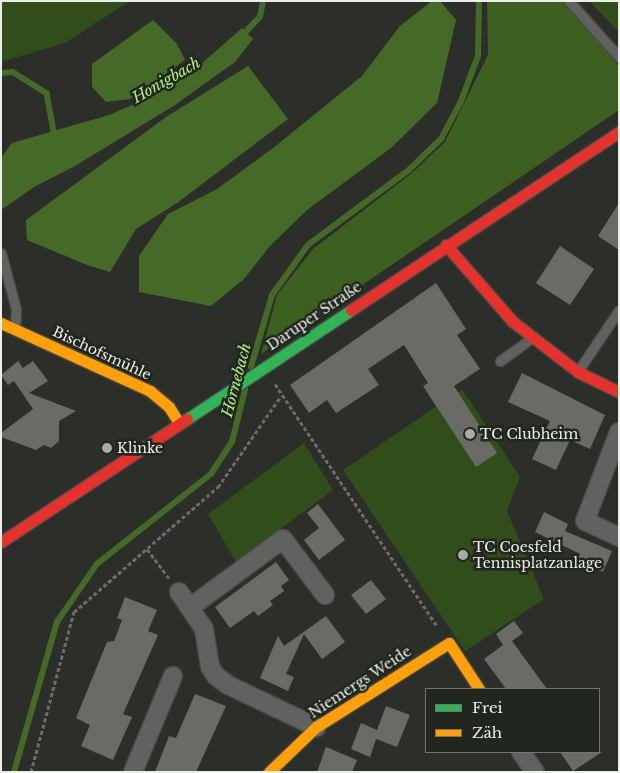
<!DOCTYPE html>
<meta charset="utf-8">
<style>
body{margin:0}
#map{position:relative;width:620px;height:773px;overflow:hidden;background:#2c2e2a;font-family:"Libre Baskerville",serif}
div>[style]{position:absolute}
.green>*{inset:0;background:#304d1a}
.forest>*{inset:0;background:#3d6021}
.water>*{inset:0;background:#456a28}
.stream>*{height:5.5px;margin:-2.75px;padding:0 2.75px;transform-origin:2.75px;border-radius:2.75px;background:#456a28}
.building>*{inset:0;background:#696b67}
.path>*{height:3px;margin-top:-1.5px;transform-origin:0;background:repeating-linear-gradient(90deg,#6a6c6a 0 4px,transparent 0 6.5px)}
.roads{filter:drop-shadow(1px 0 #484a46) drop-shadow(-1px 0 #484a46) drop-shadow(0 1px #484a46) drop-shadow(0 -1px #484a46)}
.lane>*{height:9px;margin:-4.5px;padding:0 4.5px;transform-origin:4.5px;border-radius:4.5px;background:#60625f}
.street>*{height:18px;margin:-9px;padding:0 9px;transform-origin:9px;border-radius:9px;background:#60625f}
.fast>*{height:11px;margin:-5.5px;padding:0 5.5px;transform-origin:5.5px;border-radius:5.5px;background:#30b455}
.slow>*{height:11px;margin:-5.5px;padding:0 5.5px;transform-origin:5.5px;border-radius:5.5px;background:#ff9f0a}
.jam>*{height:11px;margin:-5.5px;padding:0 5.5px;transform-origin:5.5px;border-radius:5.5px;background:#e5322d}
.dots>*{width:14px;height:14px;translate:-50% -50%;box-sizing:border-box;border:2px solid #21261e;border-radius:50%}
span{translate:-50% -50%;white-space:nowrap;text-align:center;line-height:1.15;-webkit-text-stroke:5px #21261e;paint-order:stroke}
.street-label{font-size:14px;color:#ebefe9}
.poi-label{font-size:14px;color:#ebefe9}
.left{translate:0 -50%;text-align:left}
.water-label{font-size:15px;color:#b1ec8a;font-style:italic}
.frame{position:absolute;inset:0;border:2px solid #ebefe9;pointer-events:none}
.legend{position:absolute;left:425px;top:688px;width:175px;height:65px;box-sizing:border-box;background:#21261e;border:1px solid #72766f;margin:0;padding:6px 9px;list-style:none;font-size:15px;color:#ebefe9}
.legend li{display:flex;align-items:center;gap:10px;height:25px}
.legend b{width:25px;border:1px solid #72766f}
</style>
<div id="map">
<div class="green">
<i style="clip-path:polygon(1px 1px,130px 1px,65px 43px,1px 62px)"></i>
<i style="clip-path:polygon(589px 1px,619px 1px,619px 32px)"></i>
<i style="clip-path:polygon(462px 389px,520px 477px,507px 511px,544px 599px,465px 651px,343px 470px)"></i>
<i style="clip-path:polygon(304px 443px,333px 490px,236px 562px,208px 514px)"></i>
</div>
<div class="forest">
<i style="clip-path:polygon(487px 1px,562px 1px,601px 42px,619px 67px,619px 110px,261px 354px,277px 295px,313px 249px,412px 173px,445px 142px,488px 55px)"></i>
</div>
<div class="water">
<i style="clip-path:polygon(432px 1px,440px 1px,456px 20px,437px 103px,391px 148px,307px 210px,270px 246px,244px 279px,211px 306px,139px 292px,139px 256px,168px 214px,217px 189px,273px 148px,362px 76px,400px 26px)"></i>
<i style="clip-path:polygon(153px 20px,177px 44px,185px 60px,130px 99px,106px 102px,92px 87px,92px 64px)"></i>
<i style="clip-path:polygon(242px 28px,253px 39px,235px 62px,175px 105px,75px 166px,34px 187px,1px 210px,1px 158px,12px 143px,109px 115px,153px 96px,200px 65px)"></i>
<i style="clip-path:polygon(248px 66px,288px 119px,177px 203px,136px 229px,110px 272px,87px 265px,27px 240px,26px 220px,166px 117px)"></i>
</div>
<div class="stream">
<i style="left:242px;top:36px;width:26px;rotate:-47deg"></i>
<i style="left:260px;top:17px;width:16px;rotate:-79deg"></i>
<i style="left:1px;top:73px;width:12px;rotate:-5deg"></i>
<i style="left:13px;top:72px;width:40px;rotate:32deg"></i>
<i style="left:47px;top:93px;width:45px;rotate:79.7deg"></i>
<i style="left:251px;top:367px;width:75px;rotate:-73.7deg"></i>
<i style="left:272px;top:295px;width:62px;rotate:-54.2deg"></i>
<i style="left:308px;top:245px;width:126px;rotate:-36.6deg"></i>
<i style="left:409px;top:170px;width:45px;rotate:-44.1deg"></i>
<i style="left:441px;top:139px;width:40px;rotate:-62deg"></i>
<i style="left:460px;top:104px;width:51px;rotate:-69.4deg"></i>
<i style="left:478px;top:56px;width:55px;rotate:-89deg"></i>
<i style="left:14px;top:772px;width:156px;rotate:-74deg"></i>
<i style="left:57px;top:622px;width:70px;rotate:-55.4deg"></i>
<i style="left:97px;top:564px;width:145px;rotate:-38.3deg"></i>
<i style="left:211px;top:474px;width:38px;rotate:-57deg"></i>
<i style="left:232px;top:442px;width:54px;rotate:-76deg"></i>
</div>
<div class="building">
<i style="clip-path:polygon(619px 203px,619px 250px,598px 236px)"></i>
<i style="clip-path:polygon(560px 246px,594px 269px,570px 305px,536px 283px)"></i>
<i style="clip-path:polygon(436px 283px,466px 329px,457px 335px,480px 369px,454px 386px,497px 453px,476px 467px,423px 386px,428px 383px,404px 345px,368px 369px,379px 385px,336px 413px,327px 400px,309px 413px,290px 385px)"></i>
<i style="clip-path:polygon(18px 361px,23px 368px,33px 361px,48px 381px,29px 393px,76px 411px,59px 421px,59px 441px,51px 448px,44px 445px,36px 450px,1px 437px,1px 433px,33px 409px,14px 381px,8px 385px,1px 375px)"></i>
<i style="clip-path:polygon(522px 373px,605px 415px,590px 449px,570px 440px,556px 470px,532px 459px,550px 421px,508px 402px)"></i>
<i style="clip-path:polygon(318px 504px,345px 540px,319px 560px,304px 540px,319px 528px,307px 513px)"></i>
<i style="clip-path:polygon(544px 512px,568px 524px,565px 531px,612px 551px,603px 572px,577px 561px,580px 554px,535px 532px)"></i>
<i style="clip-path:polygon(276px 562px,289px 580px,281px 586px,284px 591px,270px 601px,273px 605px,258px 616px,254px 611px,230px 628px,215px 607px)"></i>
<i style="clip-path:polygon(371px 580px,386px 599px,366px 614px,351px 595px)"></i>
<i style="clip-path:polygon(125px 597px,157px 610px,148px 631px,158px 635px,123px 714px,132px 717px,113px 760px,81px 746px,90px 725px,76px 718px,107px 642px,114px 641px,122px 620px,117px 618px)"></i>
<i style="clip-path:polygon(326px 616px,345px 642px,322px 659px,304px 634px,286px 674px,294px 677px,288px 691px,260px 678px,278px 636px,284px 646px)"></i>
<i style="clip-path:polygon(514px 621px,523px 633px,512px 641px,547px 689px,506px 689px,484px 659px,503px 645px,496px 634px)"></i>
<i style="clip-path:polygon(195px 694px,226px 706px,196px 772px,155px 772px,169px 736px,176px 738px)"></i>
<i style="clip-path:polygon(386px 706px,410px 715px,397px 747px,376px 739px,370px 757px,351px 749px,361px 723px,377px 730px)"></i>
<i style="clip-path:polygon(326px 747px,357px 760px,352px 772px,317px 772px)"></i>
<i style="clip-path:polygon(560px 752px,602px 752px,573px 771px)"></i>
</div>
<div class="path">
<i style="left:275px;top:384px;width:291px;rotate:56.2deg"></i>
<i style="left:147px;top:549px;width:39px;rotate:53deg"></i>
<i style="left:31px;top:772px;width:166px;rotate:-75deg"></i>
<i style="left:74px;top:612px;width:191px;rotate:-41deg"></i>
<i style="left:218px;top:487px;width:111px;rotate:-55.3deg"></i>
</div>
<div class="roads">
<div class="lane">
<i style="left:569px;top:1px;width:75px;rotate:48.2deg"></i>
<i style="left:1px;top:253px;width:58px;rotate:75deg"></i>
<i style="left:16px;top:309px;width:18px;rotate:93deg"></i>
<i style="left:500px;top:361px;width:39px;rotate:-36deg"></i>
<i style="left:578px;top:371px;width:73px;rotate:-56.1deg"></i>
</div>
<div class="street">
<i style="left:619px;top:432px;width:95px;rotate:110.9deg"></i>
<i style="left:585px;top:521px;width:38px;rotate:25deg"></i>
<i style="left:179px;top:592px;width:45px;rotate:56deg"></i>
<i style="left:204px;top:629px;width:38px;rotate:81deg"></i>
<i style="left:210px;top:667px;width:11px;rotate:56deg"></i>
<i style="left:216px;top:676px;width:15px;rotate:37deg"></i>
<i style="left:228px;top:685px;width:98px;rotate:25.5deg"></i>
<i style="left:192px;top:606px;width:113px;rotate:-36.4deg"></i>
<i style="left:283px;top:539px;width:70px;rotate:53.1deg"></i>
<i style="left:521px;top:752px;width:24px;rotate:55deg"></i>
<i style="left:133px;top:772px;width:104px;rotate:-67.4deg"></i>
</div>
<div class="fast">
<i style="left:187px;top:419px;width:197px;rotate:-33.6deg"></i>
</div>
<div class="slow">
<i style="left:1px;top:323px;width:164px;rotate:24.5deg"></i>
<i style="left:150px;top:391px;width:25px;rotate:40deg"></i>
<i style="left:169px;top:407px;width:19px;rotate:58deg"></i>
<i style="left:269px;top:772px;width:65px;rotate:-43.8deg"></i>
<i style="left:316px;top:727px;width:157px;rotate:-32.3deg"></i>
<i style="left:449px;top:643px;width:55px;rotate:56.9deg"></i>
</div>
<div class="jam">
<i style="left:446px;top:245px;width:101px;rotate:49deg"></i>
<i style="left:512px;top:321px;width:83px;rotate:37.7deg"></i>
<i style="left:578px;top:372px;width:46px;rotate:26deg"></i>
<i style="left:351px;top:310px;width:322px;rotate:-33.6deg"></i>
<i style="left:1px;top:542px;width:223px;rotate:-33.5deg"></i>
</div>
</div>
<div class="dots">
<i style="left:470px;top:434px;background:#a8aba6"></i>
<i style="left:107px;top:448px;background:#a8aba6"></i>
<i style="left:463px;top:555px;background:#a8aba6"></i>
</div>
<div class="street-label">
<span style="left:314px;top:316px;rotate:-34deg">Daruper Straße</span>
<span style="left:102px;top:353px;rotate:25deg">Bischofsmühle</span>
<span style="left:360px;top:682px;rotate:-33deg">Niemergs Weide</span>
</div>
<div class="poi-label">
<span class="left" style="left:480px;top:434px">TC Clubheim</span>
<span class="left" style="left:117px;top:448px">Klinke</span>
<span class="left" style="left:473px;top:555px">TC Coesfeld<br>Tennisplatzanlage</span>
</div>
<div class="water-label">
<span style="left:166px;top:80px;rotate:-30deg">Honigbach</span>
<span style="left:236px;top:380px;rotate:-75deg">Hornebach</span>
</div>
<div class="frame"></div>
<ul class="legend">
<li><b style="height:6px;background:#30b455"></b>Frei</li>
<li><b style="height:6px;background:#ff9f0a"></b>Zäh</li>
</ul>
</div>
